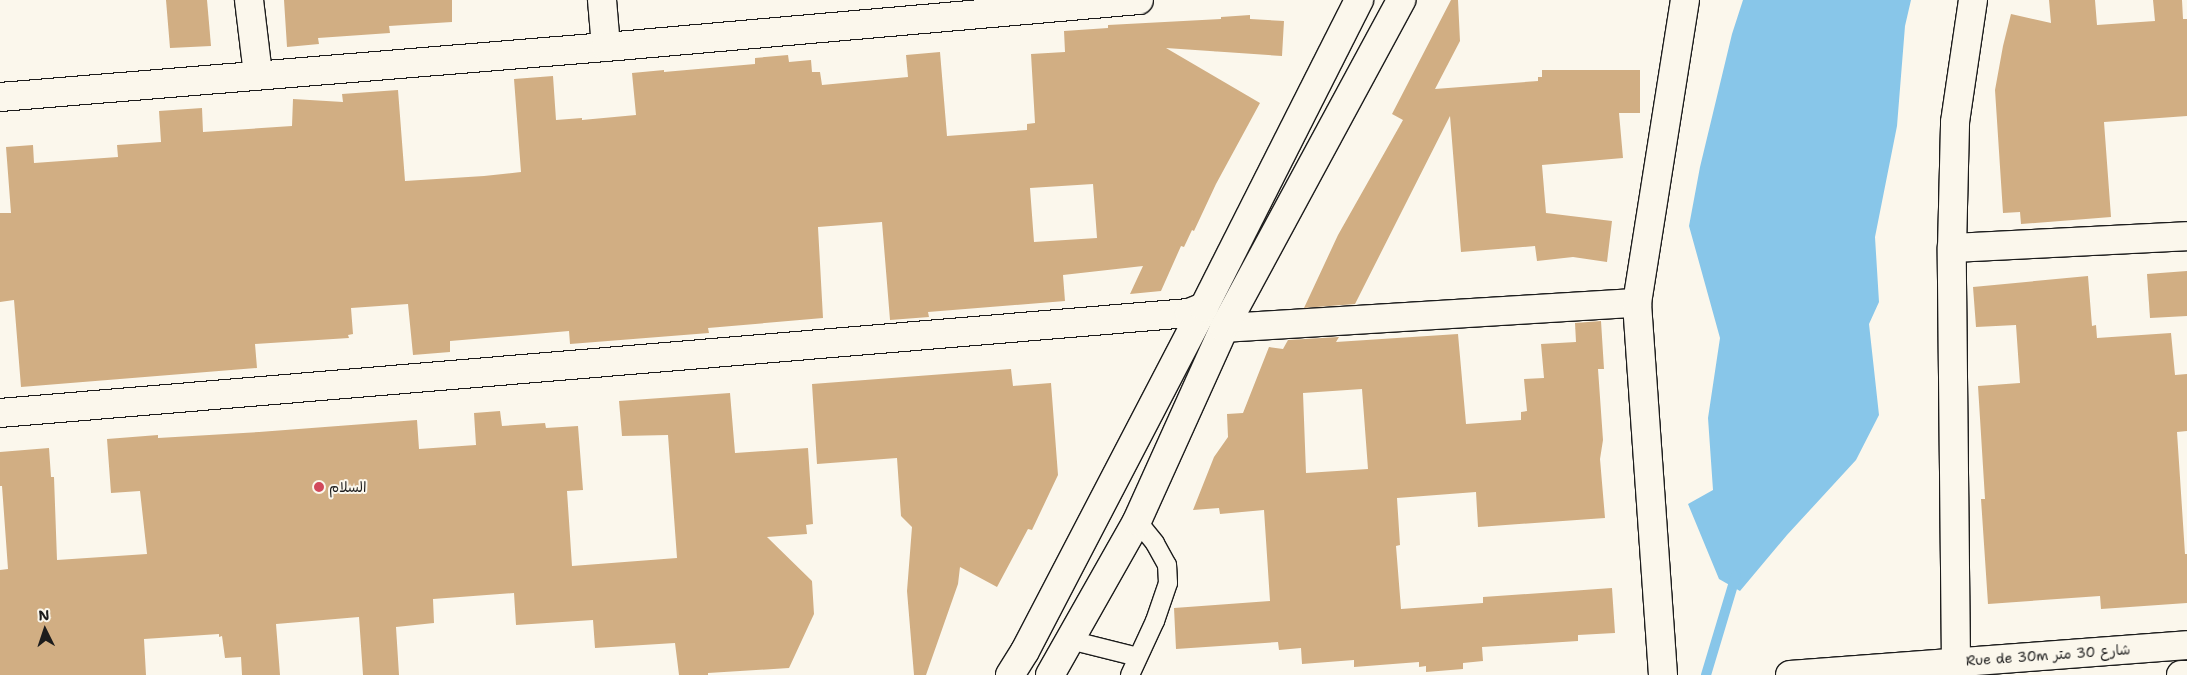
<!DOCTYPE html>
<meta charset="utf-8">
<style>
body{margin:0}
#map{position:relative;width:2187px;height:675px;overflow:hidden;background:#fbf7ec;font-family:"Shantell Sans","Playpen Sans Arabic",sans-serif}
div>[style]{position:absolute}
.water>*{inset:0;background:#88c6e9}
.stream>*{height:10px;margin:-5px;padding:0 5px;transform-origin:5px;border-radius:5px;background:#88c6e9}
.building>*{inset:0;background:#d1ae83}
.roads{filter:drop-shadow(1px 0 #1c1c1c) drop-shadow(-1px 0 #1c1c1c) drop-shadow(0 1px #1c1c1c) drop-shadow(0 -1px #1c1c1c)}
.service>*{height:18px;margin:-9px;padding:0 9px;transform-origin:9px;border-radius:9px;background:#fbf7ec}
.minor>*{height:28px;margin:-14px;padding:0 14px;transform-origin:14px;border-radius:14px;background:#fbf7ec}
.tertiary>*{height:28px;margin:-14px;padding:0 14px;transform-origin:14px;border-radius:14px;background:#fbf7ec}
.dots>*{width:14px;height:14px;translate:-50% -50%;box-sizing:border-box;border:2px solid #fbf7ec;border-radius:50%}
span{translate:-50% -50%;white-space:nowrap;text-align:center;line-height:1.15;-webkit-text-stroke:4px #fbf7ec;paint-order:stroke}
.poi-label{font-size:14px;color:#1c1c1c}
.left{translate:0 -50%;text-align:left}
.street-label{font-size:14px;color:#1c1c1c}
.north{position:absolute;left:20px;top:605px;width:50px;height:50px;-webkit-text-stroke:4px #fbf7ec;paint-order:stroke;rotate:356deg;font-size:14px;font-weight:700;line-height:20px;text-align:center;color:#1c1c1c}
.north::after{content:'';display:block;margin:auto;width:18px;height:22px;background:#1c1c1c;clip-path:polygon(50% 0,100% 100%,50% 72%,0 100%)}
</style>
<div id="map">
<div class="water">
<i style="clip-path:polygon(1743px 0,1911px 0,1905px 26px,1897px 126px,1875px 237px,1879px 302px,1869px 324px,1879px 415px,1856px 460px,1787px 535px,1740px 591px,1719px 579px,1688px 504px,1713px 490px,1708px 418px,1720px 338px,1689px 226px,1700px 167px,1732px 34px)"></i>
</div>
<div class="stream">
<i style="left:1706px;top:675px;width:104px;rotate:-73.3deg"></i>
</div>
<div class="building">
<i style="clip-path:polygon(166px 0,207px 0,211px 46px,170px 48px)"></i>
<i style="clip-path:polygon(284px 0,452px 0,452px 22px,389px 26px,390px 33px,318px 38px,319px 44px,287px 47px)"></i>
<i style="clip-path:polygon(1451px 0,1458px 0,1460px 41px,1435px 89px,1538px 81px,1538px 77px,1542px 77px,1542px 70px,1640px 70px,1640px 113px,1619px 113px,1623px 158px,1542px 165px,1546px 213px,1612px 221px,1607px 262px,1573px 257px,1537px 261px,1535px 246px,1461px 252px,1450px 116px,1355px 304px,1304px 308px,1338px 235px,1403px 120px,1392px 114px)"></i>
<i style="clip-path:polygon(2049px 0,2095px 0,2097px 25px,2155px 21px,2153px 0,2182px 0,2183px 19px,2187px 19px,2187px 116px,2104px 122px,2111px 217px,2021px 224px,2020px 212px,2003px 213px,1995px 90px,2003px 46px,2011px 14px,2051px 23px)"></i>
<i style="clip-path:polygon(evenodd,1250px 15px,1250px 19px,1284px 21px,1282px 56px,1166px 48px,1260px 103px,1216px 184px,1194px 231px,1192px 230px,1184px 247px,1181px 246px,1161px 291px,1130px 294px,1143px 266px,1063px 275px,1065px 301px,928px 312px,929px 317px,890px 320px,882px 222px,818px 227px,823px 318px,708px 328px,709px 333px,570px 344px,569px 331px,450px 341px,450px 352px,413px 355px,408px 304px,351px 308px,353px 334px,348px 335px,349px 338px,255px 344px,257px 368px,21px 387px,14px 300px,0 302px,0 213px,11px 213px,6px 147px,33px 145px,34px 163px,118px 157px,117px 145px,161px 142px,159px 111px,202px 108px,203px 132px,292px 126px,293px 99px,343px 102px,342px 94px,398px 90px,405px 181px,484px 176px,521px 172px,514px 79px,553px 76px,556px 120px,582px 118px,582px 120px,636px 115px,632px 73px,664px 70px,664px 72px,755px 64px,755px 58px,788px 55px,789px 62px,811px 60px,812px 72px,820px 72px,822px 85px,908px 77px,906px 55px,940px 52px,947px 136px,1027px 130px,1027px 124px,1035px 123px,1031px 54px,1065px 52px,1064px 31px,1108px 28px,1108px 25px,1221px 19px,1221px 17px,1250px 15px,1093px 184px,1097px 238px,1034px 242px,1030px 188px,1093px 184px)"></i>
<i style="clip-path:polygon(2187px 271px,2187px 316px,2150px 318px,2147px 274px)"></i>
<i style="clip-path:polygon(2088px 276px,2092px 326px,2096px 325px,2097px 338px,2171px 333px,2175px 375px,2187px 374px,2187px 431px,2177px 432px,2185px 554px,2187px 554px,2187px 603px,2101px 609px,2100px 596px,1988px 604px,1981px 499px,1985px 499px,1978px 386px,2020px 383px,2016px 325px,1976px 327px,1973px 287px)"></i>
<i style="clip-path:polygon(evenodd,1601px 321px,1604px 369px,1598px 369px,1603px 440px,1600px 459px,1605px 518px,1478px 527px,1476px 492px,1397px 498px,1400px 545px,1396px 546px,1401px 609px,1483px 603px,1483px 597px,1612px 588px,1615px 633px,1578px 635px,1578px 641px,1482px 647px,1483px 661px,1463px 663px,1463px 669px,1426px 672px,1426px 666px,1419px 667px,1419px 662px,1354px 667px,1354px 660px,1302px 664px,1301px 648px,1279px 650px,1278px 642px,1176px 649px,1174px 608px,1270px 601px,1264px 510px,1220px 514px,1219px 508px,1193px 510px,1214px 457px,1228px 437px,1227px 414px,1243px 413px,1269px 347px,1283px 349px,1288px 340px,1339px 337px,1336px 342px,1458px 334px,1466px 424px,1521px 420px,1521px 412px,1527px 411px,1524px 379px,1544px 378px,1541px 344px,1576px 342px,1575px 323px,1601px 321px,1362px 389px,1368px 469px,1306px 473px,1303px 393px,1362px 389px)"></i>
<i style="clip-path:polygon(1011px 369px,1013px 386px,1051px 383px,1058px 475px,1032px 530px,1028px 529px,997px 587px,960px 567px,958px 584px,926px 675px,914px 675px,907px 591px,912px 527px,901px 516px,897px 458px,817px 464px,812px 384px)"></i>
<i style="clip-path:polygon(730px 393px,735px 453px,808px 448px,813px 524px,806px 525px,807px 534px,767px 537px,812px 581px,814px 614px,789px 668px,708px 673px,708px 675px,679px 675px,675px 643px,595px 648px,593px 620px,516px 625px,514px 593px,433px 599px,434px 623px,396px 627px,399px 675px,363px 675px,359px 617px,276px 624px,280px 675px,242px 675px,241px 657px,225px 658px,222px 636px,219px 637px,219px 634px,144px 639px,146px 675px,0 675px,0 570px,8px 569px,2px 486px,0 486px,0 452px,49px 448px,51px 477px,54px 477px,57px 560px,147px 554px,140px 491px,111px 493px,107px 439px,158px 435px,158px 438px,259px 432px,417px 420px,419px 449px,476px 445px,474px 413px,500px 411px,502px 426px,545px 423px,546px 428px,578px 426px,583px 490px,567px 491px,572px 566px,677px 558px,668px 435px,622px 436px,619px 401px)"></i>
</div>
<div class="roads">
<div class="service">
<i style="left:1070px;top:640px;width:70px;rotate:14deg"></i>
<i style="left:1130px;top:675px;width:60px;rotate:-65.2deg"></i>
<i style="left:1155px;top:621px;width:40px;rotate:-71.1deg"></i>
<i style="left:1168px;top:583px;width:18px;rotate:-93deg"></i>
<i style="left:1167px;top:565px;width:25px;rotate:-119deg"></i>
<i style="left:1155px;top:543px;width:28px;rotate:-129deg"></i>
</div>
<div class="minor">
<i style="left:249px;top:0;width:75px;rotate:83.1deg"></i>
<i style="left:602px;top:0;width:47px;rotate:85.1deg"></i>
<i style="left:0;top:97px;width:608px;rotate:-4.72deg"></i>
<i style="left:606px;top:47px;width:535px;rotate:-5.04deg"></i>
<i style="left:1952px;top:248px;width:235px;rotate:-2.9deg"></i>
<i style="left:1224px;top:328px;width:414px;rotate:-3.5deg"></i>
<i style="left:0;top:413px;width:1193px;rotate:-4.81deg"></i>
<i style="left:1189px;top:313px;width:16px;rotate:-22deg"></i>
<i style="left:1663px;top:675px;width:373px;rotate:-94deg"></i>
<i style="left:1637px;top:303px;width:307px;rotate:-81deg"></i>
<i style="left:1944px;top:675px;width:17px;rotate:-45deg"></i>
<i style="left:1956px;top:663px;width:415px;rotate:-90.6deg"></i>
<i style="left:1952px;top:248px;width:126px;rotate:-88.6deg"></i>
<i style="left:1955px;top:122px;width:123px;rotate:-81.6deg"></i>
</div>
<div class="tertiary">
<i style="left:1010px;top:675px;width:28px;rotate:-58deg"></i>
<i style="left:1025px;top:651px;width:388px;rotate:-62.5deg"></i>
<i style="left:1204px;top:307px;width:344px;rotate:-63.2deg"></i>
<i style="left:1050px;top:675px;width:177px;rotate:-60.5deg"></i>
<i style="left:1137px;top:521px;width:212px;rotate:-65.7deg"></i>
<i style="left:1224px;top:328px;width:373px;rotate:-61.6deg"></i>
<i style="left:1790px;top:675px;width:398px;rotate:-4.3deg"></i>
<i style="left:2181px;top:675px;width:6px"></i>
</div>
</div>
<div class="dots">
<i style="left:319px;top:487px;background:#d1495b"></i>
</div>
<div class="poi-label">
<span class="left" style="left:329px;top:487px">السلام</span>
</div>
<div class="street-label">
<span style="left:2048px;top:655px;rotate:-4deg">Rue de 30m شارع 30 متر</span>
</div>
<div class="north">N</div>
</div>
